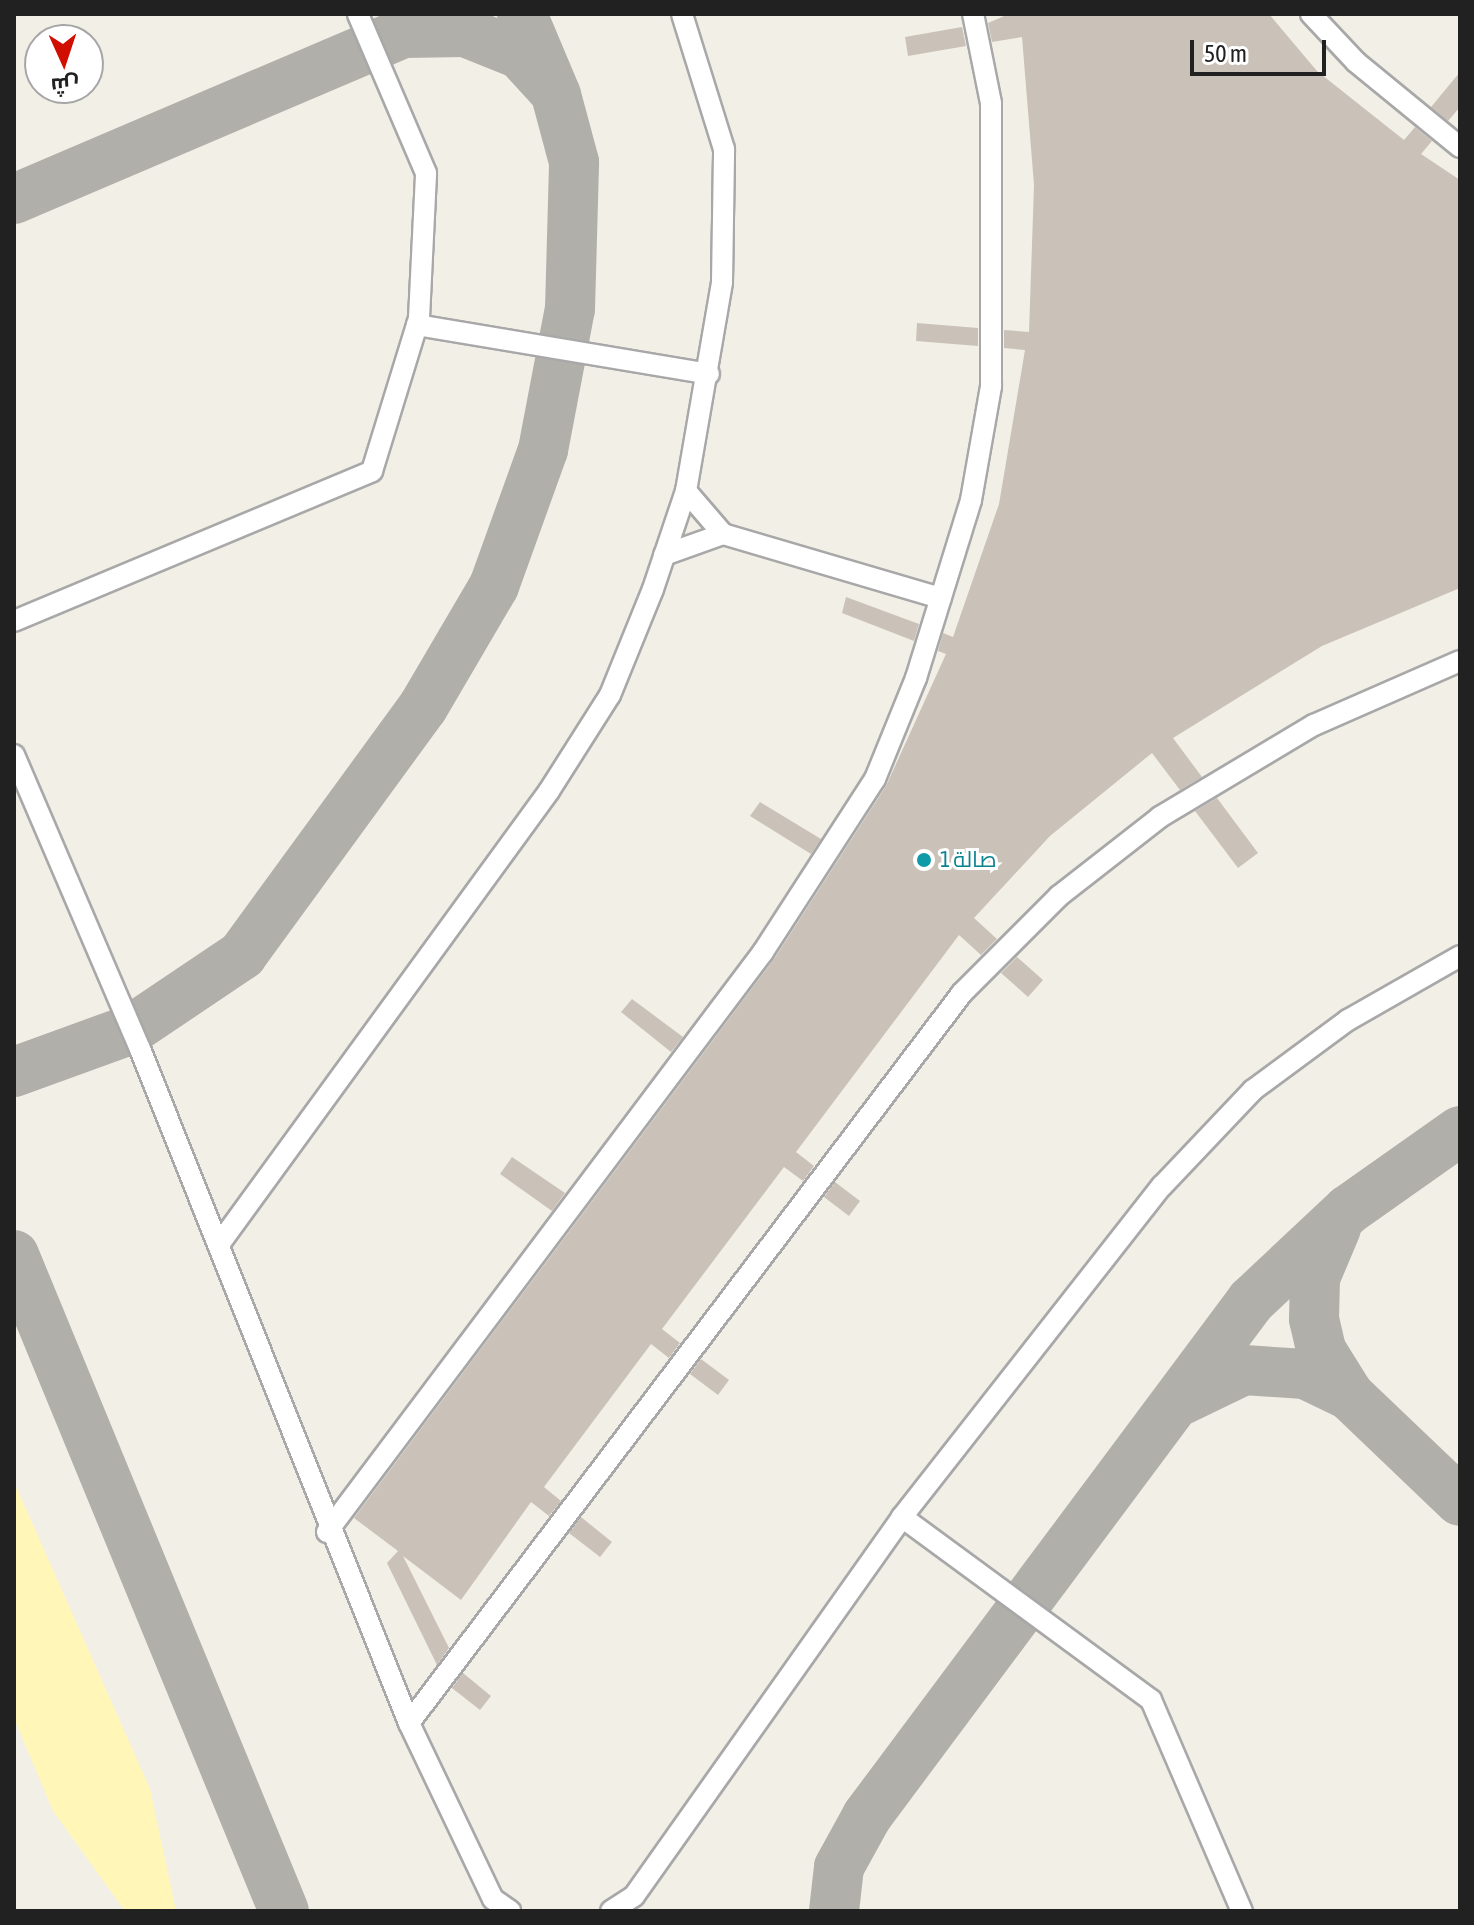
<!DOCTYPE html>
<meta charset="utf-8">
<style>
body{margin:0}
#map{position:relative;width:1474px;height:1925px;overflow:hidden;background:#f2efe6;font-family:"Asap Condensed",Cairo,sans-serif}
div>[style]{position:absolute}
.sand>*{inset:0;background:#fff6b7}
.taxiway>*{height:50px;margin:-25px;padding:0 25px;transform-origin:25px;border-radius:25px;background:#b0afaa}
.building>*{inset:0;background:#cac2b9}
.roads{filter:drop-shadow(2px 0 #a8a8a8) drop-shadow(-2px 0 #a8a8a8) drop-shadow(0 2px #a8a8a8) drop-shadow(0 -2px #a8a8a8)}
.minor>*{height:20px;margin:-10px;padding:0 10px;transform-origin:10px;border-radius:10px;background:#fff}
.dots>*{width:22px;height:22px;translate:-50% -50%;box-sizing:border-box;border:4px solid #fff;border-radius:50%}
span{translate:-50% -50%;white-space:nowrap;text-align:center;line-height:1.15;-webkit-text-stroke:6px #fff;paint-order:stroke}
.culture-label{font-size:22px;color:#0d838f}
.left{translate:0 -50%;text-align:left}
.frame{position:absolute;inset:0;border:16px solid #212121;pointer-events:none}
.north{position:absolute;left:24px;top:24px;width:80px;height:80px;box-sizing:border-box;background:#fff;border:2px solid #a6a6a6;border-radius:50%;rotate:177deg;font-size:22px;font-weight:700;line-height:32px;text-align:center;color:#212121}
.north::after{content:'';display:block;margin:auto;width:28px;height:36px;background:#d10f00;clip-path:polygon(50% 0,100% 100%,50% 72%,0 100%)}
.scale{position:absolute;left:1190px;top:40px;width:136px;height:36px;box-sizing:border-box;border:4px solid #212121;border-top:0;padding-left:10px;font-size:24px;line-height:28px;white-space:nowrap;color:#212121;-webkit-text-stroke:6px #fff;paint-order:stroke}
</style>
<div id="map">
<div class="sand">
<i style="clip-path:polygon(14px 1482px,150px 1789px,176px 1911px,125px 1911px,53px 1811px,14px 1718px)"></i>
</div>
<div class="taxiway">
<i style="left:14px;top:199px;width:424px;rotate:-23.1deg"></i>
<i style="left:404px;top:33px;width:61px;rotate:-0.9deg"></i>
<i style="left:465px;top:32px;width:59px;rotate:21.8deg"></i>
<i style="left:520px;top:54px;width:45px;rotate:47.7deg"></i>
<i style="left:14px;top:1072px;width:126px;rotate:-20deg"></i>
<i style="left:132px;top:1029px;width:133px;rotate:-33.9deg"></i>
<i style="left:242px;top:955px;width:307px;rotate:-53.9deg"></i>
<i style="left:423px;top:707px;width:140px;rotate:-59.6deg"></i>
<i style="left:494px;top:586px;width:145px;rotate:-70.2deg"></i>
<i style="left:543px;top:450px;width:144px;rotate:-79.2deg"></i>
<i style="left:570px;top:309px;width:147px;rotate:-88.4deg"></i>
<i style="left:574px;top:162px;width:69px;rotate:-105deg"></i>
<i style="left:556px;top:95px;width:88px;rotate:-112.8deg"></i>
<i style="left:1336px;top:1228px;width:54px;rotate:112.8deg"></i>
<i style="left:1315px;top:1278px;width:41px;rotate:91.4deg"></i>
<i style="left:1314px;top:1319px;width:32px;rotate:77deg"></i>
<i style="left:1321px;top:1350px;width:53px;rotate:58.1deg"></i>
<i style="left:14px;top:1255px;width:709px;rotate:67.63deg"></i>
<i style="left:1182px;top:1400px;width:69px;rotate:-25.8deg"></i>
<i style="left:1244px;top:1370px;width:61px;rotate:3.8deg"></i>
<i style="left:1305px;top:1374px;width:49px;rotate:25.5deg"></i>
<i style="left:1349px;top:1395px;width:153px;rotate:43.7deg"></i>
<i style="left:834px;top:1911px;width:44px;rotate:-83.5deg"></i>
<i style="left:839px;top:1867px;width:58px;rotate:-61.2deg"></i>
<i style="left:867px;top:1816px;width:642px;rotate:-53.29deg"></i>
<i style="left:1251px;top:1301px;width:133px;rotate:-43.2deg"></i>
<i style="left:1348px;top:1210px;width:137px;rotate:-35.2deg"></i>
</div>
<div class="building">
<i style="clip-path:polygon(1009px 14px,1269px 14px,1317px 71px,1404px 140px,1415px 127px,1432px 141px,1421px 154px,1460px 180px,1460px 588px,1322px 646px,1173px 738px,1202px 777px,1180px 790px,1152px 753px,1050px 836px,974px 918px,997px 939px,981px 955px,959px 935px,796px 1152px,814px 1166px,803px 1181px,784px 1167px,662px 1329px,680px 1343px,669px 1358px,651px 1344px,544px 1487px,561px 1501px,549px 1516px,531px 1502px,461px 1600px,403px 1556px,449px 1648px,437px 1665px,387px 1563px,398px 1551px,354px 1518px,774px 959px,886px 786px,946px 654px,938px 651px,943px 633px,953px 637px,999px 504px,1025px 350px,1004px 348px,1004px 330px,1029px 332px,1034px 185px,1022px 37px,992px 42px,988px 23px)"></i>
<i style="clip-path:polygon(962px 27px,966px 46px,908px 56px,905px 37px)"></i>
<i style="clip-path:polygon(1460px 72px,1460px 107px,1448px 121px,1431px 107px)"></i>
<i style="clip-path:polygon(917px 323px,978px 328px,978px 346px,916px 341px)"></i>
<i style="clip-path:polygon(846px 597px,919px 624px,914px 641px,842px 613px)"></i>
<i style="clip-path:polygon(1217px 798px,1258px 853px,1238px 868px,1195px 811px)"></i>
<i style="clip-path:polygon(760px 802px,821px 839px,811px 854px,750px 816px)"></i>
<i style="clip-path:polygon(1017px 957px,1043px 980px,1028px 997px,1001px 973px)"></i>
<i style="clip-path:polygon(632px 999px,683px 1037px,671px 1052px,621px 1012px)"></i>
<i style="clip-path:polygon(512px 1157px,565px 1193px,552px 1211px,500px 1174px)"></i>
<i style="clip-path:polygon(835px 1182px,860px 1201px,849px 1216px,824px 1197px)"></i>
<i style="clip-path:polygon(701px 1359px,729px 1380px,718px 1395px,690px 1374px)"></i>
<i style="clip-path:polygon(581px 1517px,612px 1542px,600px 1557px,569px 1533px)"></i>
<i style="clip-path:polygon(463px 1673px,491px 1696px,480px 1710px,452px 1688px)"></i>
</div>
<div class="roads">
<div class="minor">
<i style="left:1311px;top:14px;width:66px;rotate:46.8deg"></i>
<i style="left:1356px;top:62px;width:134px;rotate:39.3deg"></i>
<i style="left:417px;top:325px;width:296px;rotate:9.5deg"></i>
<i style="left:723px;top:534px;width:227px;rotate:16.4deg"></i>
<i style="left:664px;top:555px;width:63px;rotate:-19.6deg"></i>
<i style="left:723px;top:534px;width:57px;rotate:-130.7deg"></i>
<i style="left:14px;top:621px;width:388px;rotate:-22.7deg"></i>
<i style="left:372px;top:471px;width:160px;rotate:-72.9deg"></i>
<i style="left:419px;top:318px;width:145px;rotate:-87.2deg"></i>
<i style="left:426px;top:173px;width:173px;rotate:-113.2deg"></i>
<i style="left:14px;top:755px;width:320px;rotate:66.8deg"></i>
<i style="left:140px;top:1049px;width:726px;rotate:68.24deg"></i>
<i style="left:409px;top:1723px;width:195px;rotate:64.5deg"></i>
<i style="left:493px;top:1899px;width:21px;rotate:35deg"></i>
<i style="left:220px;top:1243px;width:559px;rotate:-53.95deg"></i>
<i style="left:549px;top:791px;width:114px;rotate:-57.6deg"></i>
<i style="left:610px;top:695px;width:114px;rotate:-67.9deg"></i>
<i style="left:653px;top:589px;width:103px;rotate:-71.4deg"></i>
<i style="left:686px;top:491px;width:212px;rotate:-80.2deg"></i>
<i style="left:722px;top:282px;width:133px;rotate:-89.1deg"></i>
<i style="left:724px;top:149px;width:141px;rotate:-107.3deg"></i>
<i style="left:902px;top:1517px;width:309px;rotate:36.3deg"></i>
<i style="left:1151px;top:1700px;width:230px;rotate:66.7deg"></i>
<i style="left:327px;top:1532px;width:726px;rotate:-53.07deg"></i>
<i style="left:763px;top:952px;width:206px;rotate:-57.1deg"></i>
<i style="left:875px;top:779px;width:109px;rotate:-67.9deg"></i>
<i style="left:916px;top:678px;width:186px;rotate:-72.8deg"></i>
<i style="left:971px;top:500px;width:116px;rotate:-80deg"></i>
<i style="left:991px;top:386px;width:283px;rotate:-90deg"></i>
<i style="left:991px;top:103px;width:91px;rotate:-101.4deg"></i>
<i style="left:409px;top:1723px;width:916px;rotate:-52.85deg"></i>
<i style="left:962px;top:993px;width:137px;rotate:-45deg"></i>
<i style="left:1059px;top:896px;width:128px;rotate:-38deg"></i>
<i style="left:1160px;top:817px;width:179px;rotate:-30.9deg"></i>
<i style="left:1314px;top:725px;width:159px;rotate:-23.7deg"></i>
<i style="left:611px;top:1911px;width:27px;rotate:-33deg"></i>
<i style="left:634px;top:1896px;width:464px;rotate:-54.7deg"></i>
<i style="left:902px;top:1517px;width:421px;rotate:-51.9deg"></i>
<i style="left:1162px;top:1186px;width:132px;rotate:-46.5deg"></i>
<i style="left:1253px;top:1090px;width:118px;rotate:-36.4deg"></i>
<i style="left:1348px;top:1020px;width:129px;rotate:-29.7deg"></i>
</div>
</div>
<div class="dots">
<i style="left:924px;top:860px;background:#0f9aa8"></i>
</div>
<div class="culture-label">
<span class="left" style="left:940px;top:860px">صالة 1</span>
</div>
<div class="frame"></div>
<div class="north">ش</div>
<div class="scale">50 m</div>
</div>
